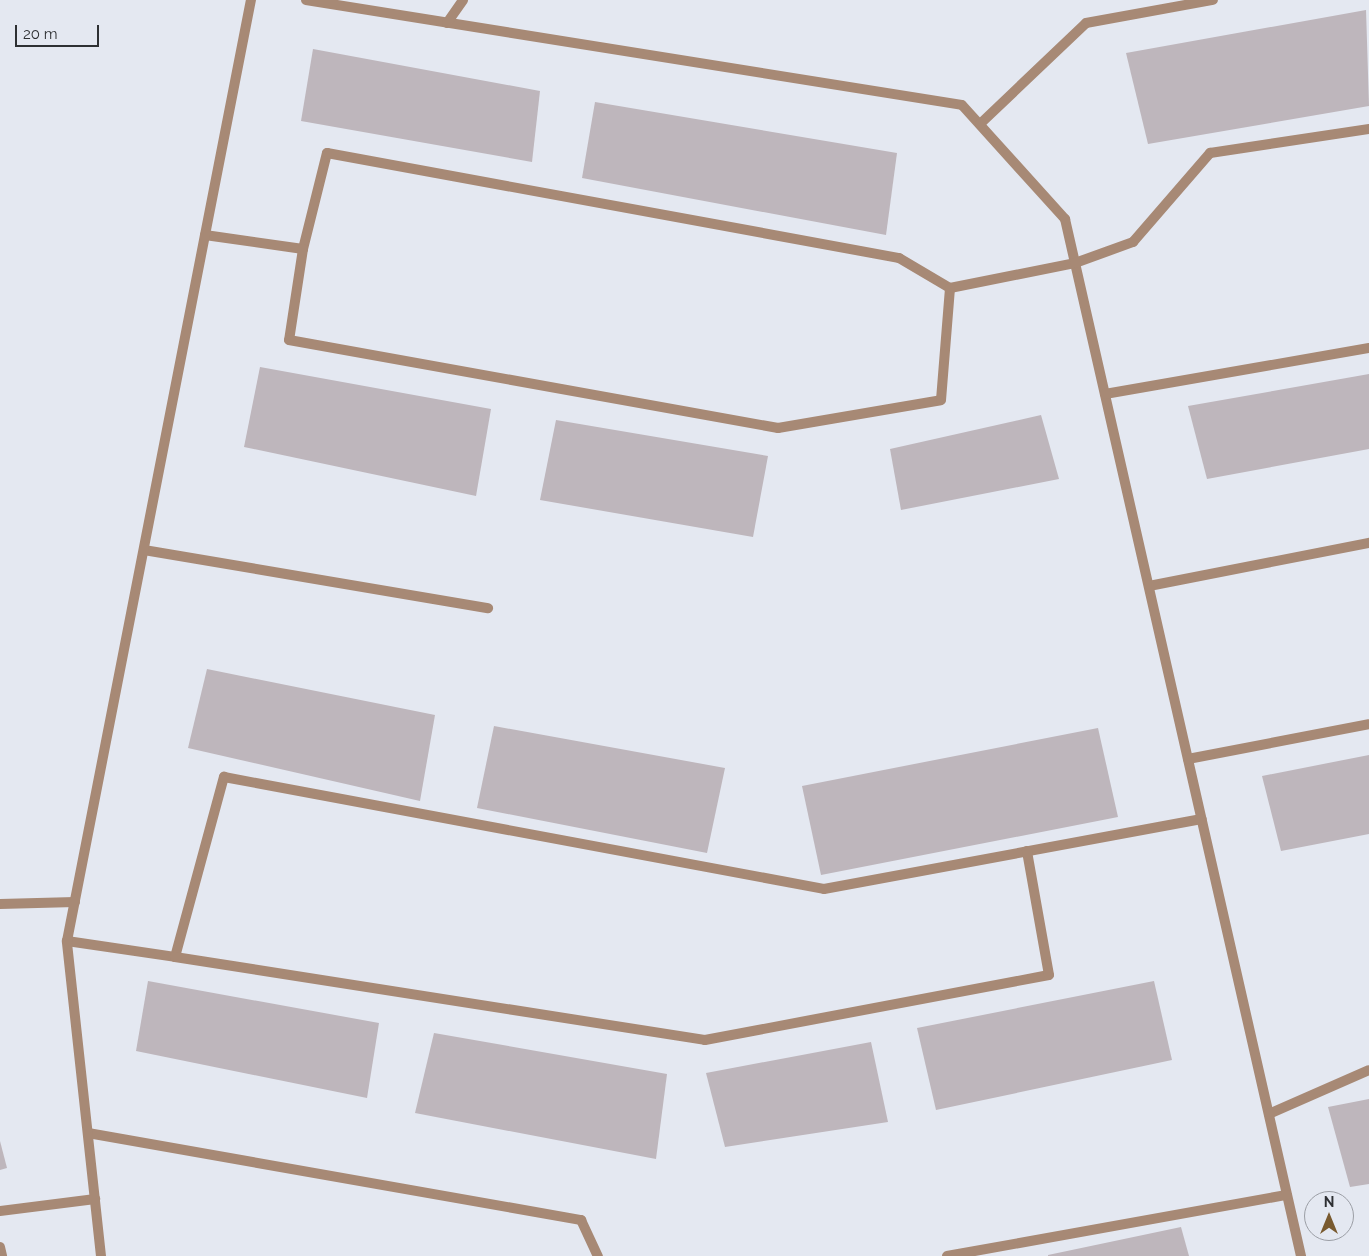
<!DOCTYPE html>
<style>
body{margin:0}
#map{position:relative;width:1369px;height:1256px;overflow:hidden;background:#e4e8f1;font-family:Raleway,sans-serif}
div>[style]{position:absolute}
.building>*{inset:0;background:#beb6bc}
.minor>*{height:10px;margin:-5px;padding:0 5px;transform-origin:5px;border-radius:5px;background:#a78975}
span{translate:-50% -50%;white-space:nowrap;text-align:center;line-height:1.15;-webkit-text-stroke:4px #e4e8f1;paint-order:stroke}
.north{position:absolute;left:1304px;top:1191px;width:50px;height:50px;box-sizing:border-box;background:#e4e8f1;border:1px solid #9b9ea5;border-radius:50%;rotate:0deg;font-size:14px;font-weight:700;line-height:20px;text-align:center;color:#2e3033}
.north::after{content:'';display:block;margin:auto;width:18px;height:22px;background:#795a2f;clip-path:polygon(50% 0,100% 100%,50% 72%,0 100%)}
.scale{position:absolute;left:15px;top:25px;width:84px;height:22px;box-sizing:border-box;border:2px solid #2e3033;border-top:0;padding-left:6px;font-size:15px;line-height:18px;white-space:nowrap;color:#2e3033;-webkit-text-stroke:4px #e4e8f1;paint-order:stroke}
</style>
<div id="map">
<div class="building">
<i style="clip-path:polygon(1366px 10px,1369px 106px,1148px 144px,1126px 53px)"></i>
<i style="clip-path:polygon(313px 49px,540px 91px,532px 162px,301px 121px)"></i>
<i style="clip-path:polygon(595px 102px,897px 153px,886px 235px,582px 178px)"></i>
<i style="clip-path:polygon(260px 367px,491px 409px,476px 496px,244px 447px)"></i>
<i style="clip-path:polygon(1369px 374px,1369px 449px,1207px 479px,1188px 406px)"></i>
<i style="clip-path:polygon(1041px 415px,1059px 479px,901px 510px,890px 449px)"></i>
<i style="clip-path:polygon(556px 420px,768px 456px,753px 537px,540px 500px)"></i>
<i style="clip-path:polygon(207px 669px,435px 715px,420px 801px,188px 748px)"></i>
<i style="clip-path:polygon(494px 726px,725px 768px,707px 853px,477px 808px)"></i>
<i style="clip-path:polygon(1098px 728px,1118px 817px,821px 875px,802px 786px)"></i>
<i style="clip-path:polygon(1369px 755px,1369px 834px,1281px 851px,1262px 776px)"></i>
<i style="clip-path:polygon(148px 981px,379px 1023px,367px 1098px,136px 1051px)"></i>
<i style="clip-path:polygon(1154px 981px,1172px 1060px,936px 1110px,917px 1028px)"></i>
<i style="clip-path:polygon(434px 1033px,667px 1074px,656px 1159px,415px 1113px)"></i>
<i style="clip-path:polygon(871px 1042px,888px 1122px,725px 1147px,706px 1073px)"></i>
<i style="clip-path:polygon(1369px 1099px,1369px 1184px,1350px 1187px,1328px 1107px)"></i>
<i style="clip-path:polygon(0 1141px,7px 1168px,0 1170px)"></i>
<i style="clip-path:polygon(1181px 1227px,1189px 1256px,1048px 1256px,1048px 1255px)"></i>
</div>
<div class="minor">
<i style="left:306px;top:0;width:664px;rotate:9.09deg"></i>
<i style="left:962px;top:105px;width:154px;rotate:47.9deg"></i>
<i style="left:1065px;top:219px;width:1064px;rotate:77.18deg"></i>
<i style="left:447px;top:23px;width:28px;rotate:-55deg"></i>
<i style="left:980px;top:124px;width:146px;rotate:-43.6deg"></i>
<i style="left:1086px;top:23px;width:129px;rotate:-10.3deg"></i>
<i style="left:205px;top:235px;width:99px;rotate:8.1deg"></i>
<i style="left:303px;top:249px;width:99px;rotate:-76deg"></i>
<i style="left:327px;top:153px;width:582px;rotate:10.4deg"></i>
<i style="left:899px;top:258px;width:59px;rotate:30.5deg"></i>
<i style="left:950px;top:288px;width:127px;rotate:-11.3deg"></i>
<i style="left:1075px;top:263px;width:62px;rotate:-19.9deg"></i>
<i style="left:1133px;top:242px;width:118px;rotate:-49.1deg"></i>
<i style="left:1210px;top:153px;width:161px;rotate:-8.6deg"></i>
<i style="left:303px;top:249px;width:92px;rotate:98.7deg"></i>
<i style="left:289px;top:340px;width:497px;rotate:10.2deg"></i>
<i style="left:778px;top:428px;width:165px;rotate:-9.7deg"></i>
<i style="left:941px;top:400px;width:112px;rotate:-85.4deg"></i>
<i style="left:1105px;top:394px;width:268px;rotate:-9.9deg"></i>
<i style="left:144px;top:550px;width:349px;rotate:9.6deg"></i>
<i style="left:1149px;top:586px;width:224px;rotate:-11.1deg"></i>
<i style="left:1188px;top:759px;width:184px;rotate:-10.9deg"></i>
<i style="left:0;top:904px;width:75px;rotate:-1.5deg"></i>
<i style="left:67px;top:941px;width:109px;rotate:8.4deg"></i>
<i style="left:175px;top:957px;width:187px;rotate:-74.8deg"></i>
<i style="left:224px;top:777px;width:610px;rotate:10.57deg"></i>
<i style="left:824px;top:889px;width:384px;rotate:-10.5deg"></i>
<i style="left:175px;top:957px;width:536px;rotate:8.9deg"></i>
<i style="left:705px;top:1040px;width:350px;rotate:-10.7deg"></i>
<i style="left:1049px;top:975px;width:126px;rotate:-100.1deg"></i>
<i style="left:1269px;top:1114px;width:109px;rotate:-23.7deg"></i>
<i style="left:88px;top:1133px;width:501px;rotate:10.01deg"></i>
<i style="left:581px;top:1220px;width:40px;rotate:65deg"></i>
<i style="left:0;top:1211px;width:96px;rotate:-7.2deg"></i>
<i style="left:0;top:1247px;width:9px;rotate:77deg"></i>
<i style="left:101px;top:1256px;width:317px;rotate:-96.2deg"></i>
<i style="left:67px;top:941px;width:959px;rotate:-78.94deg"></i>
<i style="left:947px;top:1256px;width:345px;rotate:-10.2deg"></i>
</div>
<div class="north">N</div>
<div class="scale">20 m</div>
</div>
